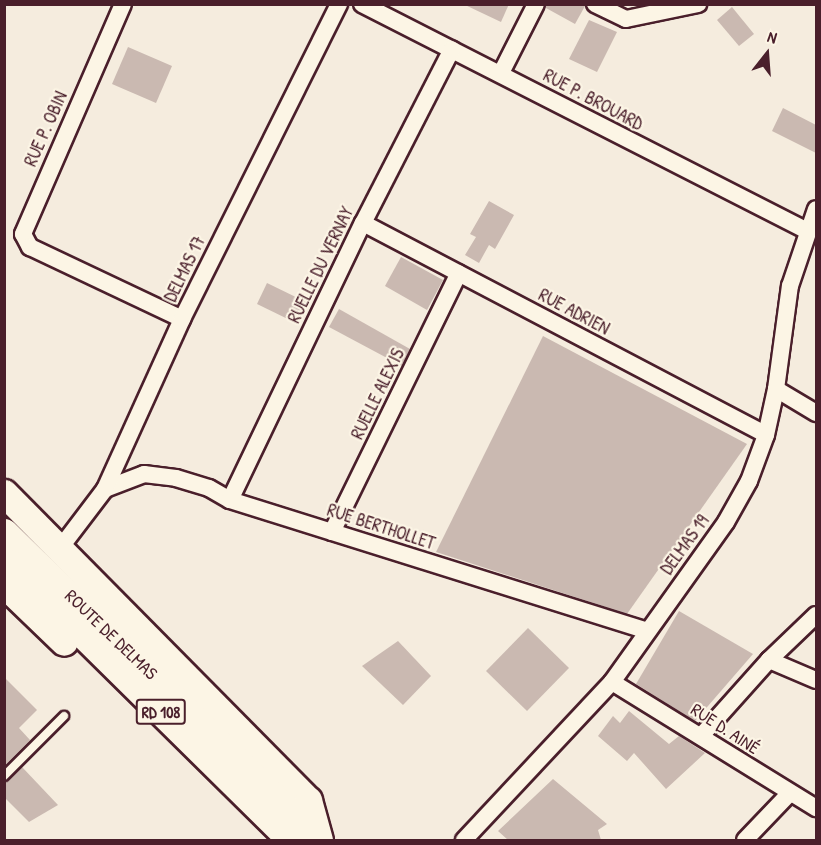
<!DOCTYPE html>
<meta charset="utf-8">
<style>
body{margin:0}
#map{position:relative;width:821px;height:845px;overflow:hidden;background:#f5ecde;font-family:"Patrick Hand",sans-serif}
div>[style]{position:absolute}
.building>*{inset:0;background:#cab9b1}
.roads{filter:drop-shadow(2px 0 #4a1f2b) drop-shadow(-2px 0 #4a1f2b) drop-shadow(0 2px #4a1f2b) drop-shadow(0 -2px #4a1f2b)}
.lane>*{height:8px;margin:-4px;padding:0 4px;transform-origin:4px;border-radius:4px;background:#fcf5e5}
.street>*{height:16px;margin:-8px;padding:0 8px;transform-origin:8px;border-radius:8px;background:#fcf5e5}
.primary>*{height:27px;margin:-13.5px;padding:0 13.5px;transform-origin:13.5px;border-radius:13.5px;background:#fcf5e5}
span{translate:-50% -50%;white-space:nowrap;text-align:center;line-height:1.15;-webkit-text-stroke:4.5px #fcf5e5;paint-order:stroke}
.shield-label span{padding:2px 4px;background:#fcf5e5;border:2px solid;border-radius:4px;-webkit-text-stroke-width:0}
.shield-label{font-size:16px;color:#4a1f2b;font-weight:700}
.street-label{font-size:18px;color:#4a1f2b}
.frame{position:absolute;inset:0;border:6px solid #4a1f2b;pointer-events:none}
.north{position:absolute;left:737px;top:24px;width:60px;height:60px;-webkit-text-stroke:4px #fcf5e5;paint-order:stroke;rotate:17deg;font-size:16px;font-weight:700;line-height:24px;text-align:center;color:#4a1f2b}
.north::after{content:'';display:block;margin:auto;width:21px;height:27px;background:#4a1f2b;clip-path:polygon(50% 0,100% 100%,50% 72%,0 100%)}
</style>
<div id="map">
<div class="building">
<i style="clip-path:polygon(463px 4px,509px 4px,501px 22px)"></i>
<i style="clip-path:polygon(546px 4px,585px 4px,585px 6px,575px 24px,546px 8px)"></i>
<i style="clip-path:polygon(732px 7px,754px 34px,739px 46px,717px 20px)"></i>
<i style="clip-path:polygon(589px 20px,617px 32px,597px 72px,569px 59px)"></i>
<i style="clip-path:polygon(128px 47px,172px 66px,156px 103px,112px 84px)"></i>
<i style="clip-path:polygon(783px 108px,816px 125px,816px 153px,772px 131px)"></i>
<i style="clip-path:polygon(489px 201px,514px 215px,495px 249px,489px 245px,479px 263px,465px 255px,476px 237px,470px 234px)"></i>
<i style="clip-path:polygon(401px 257px,443px 280px,427px 310px,385px 286px)"></i>
<i style="clip-path:polygon(267px 283px,306px 302px,296px 323px,257px 304px)"></i>
<i style="clip-path:polygon(339px 309px,410px 349px,402px 366px,329px 327px)"></i>
<i style="clip-path:polygon(543px 336px,747px 444px,627px 614px,436px 552px)"></i>
<i style="clip-path:polygon(679px 611px,753px 654px,695px 721px,636px 684px)"></i>
<i style="clip-path:polygon(528px 628px,569px 668px,527px 711px,486px 671px)"></i>
<i style="clip-path:polygon(398px 641px,431px 676px,403px 705px,362px 666px)"></i>
<i style="clip-path:polygon(4px 677px,37px 710px,19px 728px,30px 740px,4px 766px)"></i>
<i style="clip-path:polygon(629px 711px,669px 744px,679px 736px,705px 753px,666px 789px,634px 753px,627px 761px,598px 736px,613px 716px,620px 723px)"></i>
<i style="clip-path:polygon(22px 767px,58px 805px,29px 822px,4px 797px,4px 782px)"></i>
<i style="clip-path:polygon(553px 779px,607px 824px,598px 830px,601px 840px,508px 840px,498px 831px)"></i>
</div>
<div class="roads">
<div class="lane">
<i style="left:4px;top:776px;width:85px;rotate:-45deg"></i>
</div>
<div class="street">
<i style="left:123px;top:4px;width:251px;rotate:113.5deg"></i>
<i style="left:23px;top:234px;width:15px;rotate:62deg"></i>
<i style="left:30px;top:247px;width:168px;rotate:25.3deg"></i>
<i style="left:362px;top:4px;width:498px;rotate:27deg"></i>
<i style="left:595px;top:4px;width:34px;rotate:26deg"></i>
<i style="left:626px;top:19px;width:74px;rotate:-11.8deg"></i>
<i style="left:501px;top:73px;width:77px;rotate:-63.1deg"></i>
<i style="left:363px;top:223px;width:455px;rotate:27.7deg"></i>
<i style="left:776px;top:389px;width:47px;rotate:31deg"></i>
<i style="left:105px;top:489px;width:42px;rotate:-21deg"></i>
<i style="left:144px;top:474px;width:32px;rotate:7deg"></i>
<i style="left:176px;top:478px;width:34px;rotate:17deg"></i>
<i style="left:209px;top:488px;width:24px;rotate:30deg"></i>
<i style="left:230px;top:500px;width:437px;rotate:17.4deg"></i>
<i style="left:230px;top:500px;width:307px;rotate:-64.4deg"></i>
<i style="left:363px;top:223px;width:195px;rotate:-62.9deg"></i>
<i style="left:332px;top:532px;width:288px;rotate:-63.9deg"></i>
<i style="left:61px;top:547px;width:73px;rotate:-52.8deg"></i>
<i style="left:105px;top:489px;width:187px;rotate:-65.6deg"></i>
<i style="left:182px;top:319px;width:352px;rotate:-63.5deg"></i>
<i style="left:769px;top:660px;width:51px;rotate:23.1deg"></i>
<i style="left:612px;top:682px;width:240px;rotate:31.7deg"></i>
<i style="left:701px;top:736px;width:102px;rotate:-48.2deg"></i>
<i style="left:769px;top:660px;width:65px;rotate:-43.8deg"></i>
<i style="left:464px;top:840px;width:216px;rotate:-46.9deg"></i>
<i style="left:612px;top:682px;width:196px;rotate:-54.5deg"></i>
<i style="left:726px;top:522px;width:47px;rotate:-60.7deg"></i>
<i style="left:749px;top:481px;width:49px;rotate:-69.7deg"></i>
<i style="left:766px;top:435px;width:47px;rotate:-77.7deg"></i>
<i style="left:776px;top:389px;width:104px;rotate:-82.3deg"></i>
<i style="left:790px;top:286px;width:81px;rotate:-71.3deg"></i>
<i style="left:745px;top:840px;width:64px;rotate:-46.3deg"></i>
</div>
<div class="primary">
<i style="left:4px;top:493px;width:432px;rotate:45.3deg"></i>
<i style="left:308px;top:800px;width:41px;rotate:74.6deg"></i>
<i style="left:4px;top:532px;width:440px;rotate:44.4deg"></i>
<i style="left:10px;top:563px;width:395px;rotate:44.6deg"></i>
<i style="left:4px;top:584px;width:83px;rotate:44deg"></i>
</div>
</div>
<div class="shield-label">
<span style="left:161px;top:712px">RD 108</span>
</div>
<div class="street-label">
<span style="left:593px;top:100px;rotate:28deg">RUE P. BROUARD</span>
<span style="left:46px;top:129px;rotate:-66deg">RUE P. OBIN</span>
<span style="left:321px;top:265px;rotate:-64deg">RUELLE DU VERNAY</span>
<span style="left:185px;top:269px;rotate:-64deg">DELMAS 17</span>
<span style="left:574px;top:312px;rotate:28deg">RUE ADRIEN</span>
<span style="left:378px;top:394px;rotate:-64deg">RUELLE ALEXIS</span>
<span style="left:381px;top:527px;rotate:18deg">RUE BERTHOLLET</span>
<span style="left:685px;top:545px;rotate:-54deg">DELMAS 19</span>
<span style="left:111px;top:635px;rotate:44deg">ROUTE DE DELMAS</span>
<span style="left:725px;top:729px;rotate:33deg">RUE D. AINÉ</span>
</div>
<div class="frame"></div>
<div class="north">N</div>
</div>
